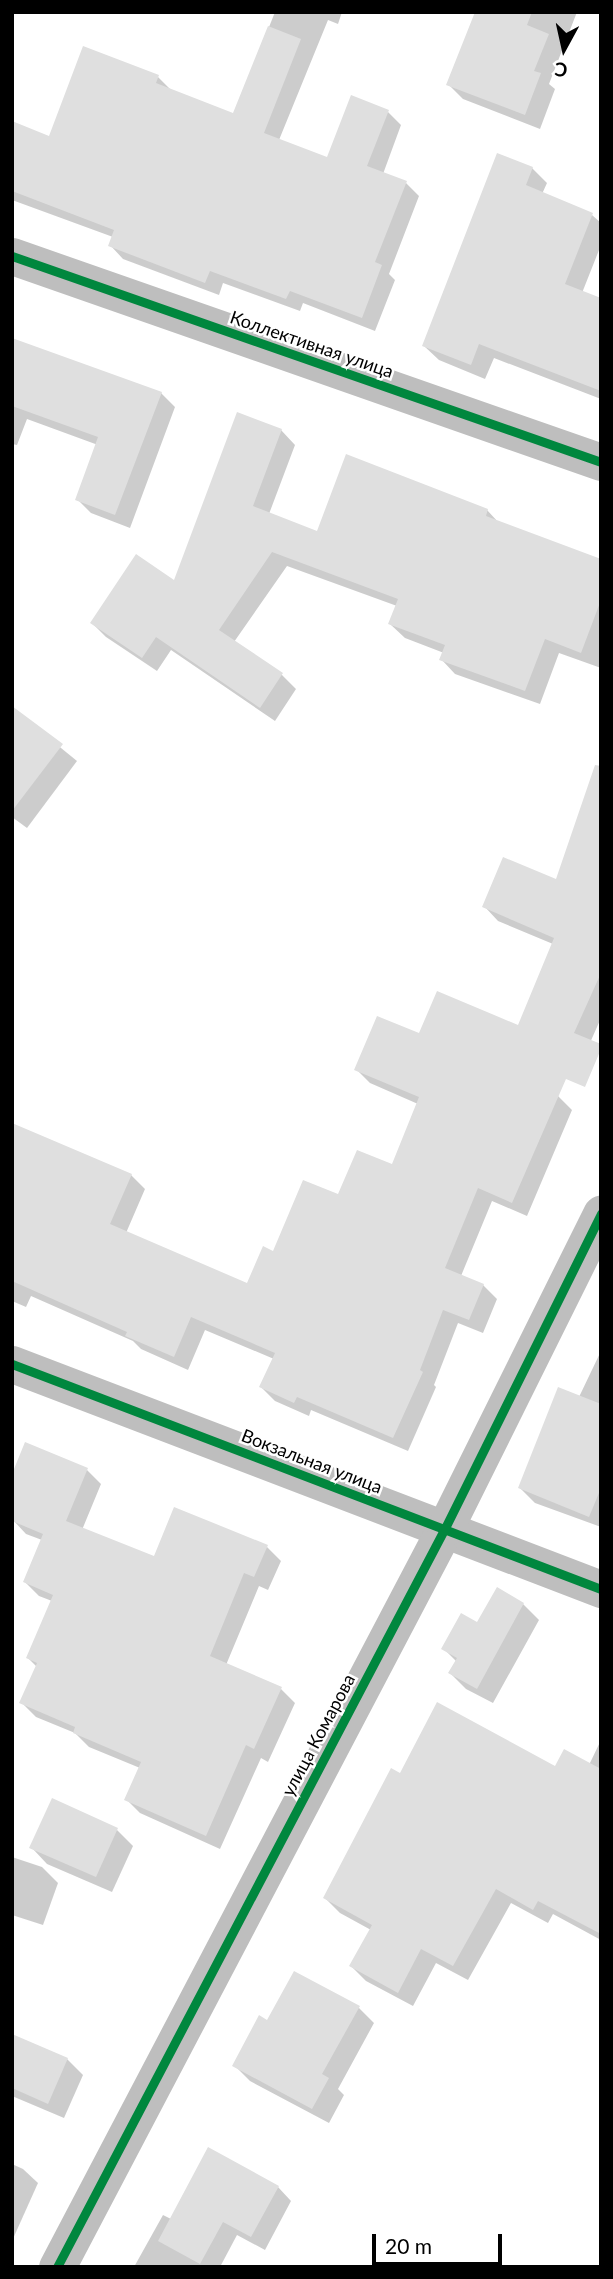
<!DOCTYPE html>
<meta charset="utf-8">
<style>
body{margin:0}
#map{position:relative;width:613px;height:2279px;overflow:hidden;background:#fff;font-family:Lato,sans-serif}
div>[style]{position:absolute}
.shadow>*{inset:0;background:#0003}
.building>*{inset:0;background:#dfdfdf}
.minor>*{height:37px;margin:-18.5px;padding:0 18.5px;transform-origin:18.5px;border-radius:18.5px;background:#bebebe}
.cycleway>*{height:9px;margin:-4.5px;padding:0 4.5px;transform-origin:4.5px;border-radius:4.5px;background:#00873e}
span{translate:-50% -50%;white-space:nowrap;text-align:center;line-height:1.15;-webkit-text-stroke:5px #fff;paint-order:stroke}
.street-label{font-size:18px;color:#000}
.frame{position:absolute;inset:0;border:14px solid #000;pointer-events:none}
.north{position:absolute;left:529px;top:14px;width:70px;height:70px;-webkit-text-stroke:5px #fff;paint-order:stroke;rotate:188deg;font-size:19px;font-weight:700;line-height:28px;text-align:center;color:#000}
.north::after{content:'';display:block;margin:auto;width:24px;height:32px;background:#000;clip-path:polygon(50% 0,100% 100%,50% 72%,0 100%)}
.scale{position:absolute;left:372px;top:2234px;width:130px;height:32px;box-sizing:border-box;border:4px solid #000;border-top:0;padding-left:9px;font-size:21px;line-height:24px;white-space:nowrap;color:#000;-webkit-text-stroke:5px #fff;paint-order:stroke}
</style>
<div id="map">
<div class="shadow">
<i style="clip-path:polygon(275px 12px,342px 12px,338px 24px,328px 20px,279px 140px,328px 159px,388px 112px,401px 125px,383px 174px,406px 183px,419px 196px,389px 274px,395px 280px,375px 331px,303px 303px,300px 311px,223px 283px,219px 295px,123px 259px,110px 245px,113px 237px,12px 200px,12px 123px,50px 138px,158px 77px,171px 90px,234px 115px)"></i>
<i style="clip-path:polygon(476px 12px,577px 12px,549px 84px,555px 89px,540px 129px,463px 99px,448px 84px)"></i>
<i style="clip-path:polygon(532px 168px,547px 183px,542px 194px,592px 215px,601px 223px,601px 245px,582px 293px,601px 300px,601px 399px,494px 358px,485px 379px,439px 360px,424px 346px)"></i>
<i style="clip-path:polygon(12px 340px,161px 393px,175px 407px,130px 528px,91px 513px,77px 499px,98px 445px,27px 419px,17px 445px,12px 444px)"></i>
<i style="clip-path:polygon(281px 430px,295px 445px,269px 514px,318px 533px,487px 510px,499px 523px,601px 561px,601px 668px,559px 653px,540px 704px,455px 674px,441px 659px,444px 653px,405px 638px,390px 624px,397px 606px,287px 566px,234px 642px,282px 675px,296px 689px,275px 721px,171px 650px,157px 671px,106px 637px,92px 623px,175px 582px)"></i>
<i style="clip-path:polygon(12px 708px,77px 761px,27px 828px,12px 817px)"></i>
<i style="clip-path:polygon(601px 771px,601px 1018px,581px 1063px,546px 1051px,558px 1096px,572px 1110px,527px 1216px,492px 1201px,461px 1276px,483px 1285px,497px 1299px,483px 1333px,458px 1323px,434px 1385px,436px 1387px,408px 1451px,311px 1410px,309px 1416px,275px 1401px,261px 1387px,274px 1359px,205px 1330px,188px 1370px,141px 1349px,133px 1341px,31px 1296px,26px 1307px,12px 1301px,12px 1124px,131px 1175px,145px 1189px,126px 1233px,248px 1286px,274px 1253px,339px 1197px,393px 1166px,418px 1104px,370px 1083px,356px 1069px,420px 1035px,519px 1027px,553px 944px,498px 921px,484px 906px,557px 881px)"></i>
<i style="clip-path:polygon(601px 1351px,601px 1527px,535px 1503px,520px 1488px,579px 1397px)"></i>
<i style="clip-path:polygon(87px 1470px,101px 1484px,82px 1530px,155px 1558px,267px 1547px,281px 1561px,268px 1590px,259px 1586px,226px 1665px,281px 1689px,295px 1703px,268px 1762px,261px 1758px,220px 1849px,140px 1813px,126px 1799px,140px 1768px,89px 1747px,75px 1733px,36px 1717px,22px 1703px,37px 1667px,28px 1658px,52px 1601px,39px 1596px,25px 1582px,42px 1540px,26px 1534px,12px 1519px)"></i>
<i style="clip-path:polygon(523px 1604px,539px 1620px,493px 1703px,466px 1689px,450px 1673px,457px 1662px,444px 1649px,478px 1624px)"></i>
<i style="clip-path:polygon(601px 1740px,601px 1940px,553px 1914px,548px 1923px,511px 1903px,468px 1980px,436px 1963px,413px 2006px,366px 1981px,351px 1966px,371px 1930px,340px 1913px,325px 1898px,401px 1775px,589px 1765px)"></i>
<i style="clip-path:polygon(117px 1830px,133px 1846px,112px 1892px,47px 1864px,32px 1848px)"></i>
<i style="clip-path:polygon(12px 1857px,42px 1867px,58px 1883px,43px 1925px,12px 1915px)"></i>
<i style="clip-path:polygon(359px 2008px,374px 2023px,338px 2089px,344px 2095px,329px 2123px,250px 2081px,234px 2065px,268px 2022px)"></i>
<i style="clip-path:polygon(12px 2036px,67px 2059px,83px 2075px,64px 2118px,12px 2096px)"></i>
<i style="clip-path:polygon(12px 2164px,23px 2169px,38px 2183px,12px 2241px)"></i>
<i style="clip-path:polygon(278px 2187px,291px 2201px,265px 2250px,237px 2235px,220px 2267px,134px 2267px,163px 2215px,171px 2219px)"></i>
</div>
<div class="building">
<i style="clip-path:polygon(475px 12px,532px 12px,527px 25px,549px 34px,534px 71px,541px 73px,525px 115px,446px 85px)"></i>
<i style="clip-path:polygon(268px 26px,301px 39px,264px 133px,327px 157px,351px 95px,389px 110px,367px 166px,407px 181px,375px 262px,382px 265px,362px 318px,290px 291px,286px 299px,210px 271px,205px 283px,108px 246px,114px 230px,12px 191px,12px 121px,49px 136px,83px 46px,159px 75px,156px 83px,233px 113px)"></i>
<i style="clip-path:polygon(497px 153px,533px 167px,526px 185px,593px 213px,565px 284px,601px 298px,601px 391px,479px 344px,471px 365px,422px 346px)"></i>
<i style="clip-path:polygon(12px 338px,162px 392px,115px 515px,75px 500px,98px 437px,12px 406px)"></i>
<i style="clip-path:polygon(237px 412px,282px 429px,253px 506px,317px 531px,346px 454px,488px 509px,486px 516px,601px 559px,601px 600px,581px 653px,545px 639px,525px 691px,439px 660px,445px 645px,388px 624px,398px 599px,272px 552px,219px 630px,283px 673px,260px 708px,156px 637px,142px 658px,90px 623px,136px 554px,174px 580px)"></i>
<i style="clip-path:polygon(12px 706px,63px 744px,12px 811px)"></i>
<i style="clip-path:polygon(595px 765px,601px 766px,601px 973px,574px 1033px,601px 1044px,601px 1049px,585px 1087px,566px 1079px,512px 1203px,478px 1188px,445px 1268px,484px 1284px,469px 1320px,443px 1310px,420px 1370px,423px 1372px,393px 1438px,297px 1397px,294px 1403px,259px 1387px,275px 1353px,191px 1317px,174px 1357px,125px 1336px,127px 1332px,12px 1281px,12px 1123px,132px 1174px,110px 1224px,247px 1283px,263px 1246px,273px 1251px,303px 1180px,338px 1194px,357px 1150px,392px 1164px,419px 1097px,354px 1070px,377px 1016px,419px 1033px,437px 991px,518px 1025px,554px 938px,482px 907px,503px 857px,556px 879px)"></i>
<i style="clip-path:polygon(558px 1387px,601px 1404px,601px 1488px,589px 1517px,518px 1488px)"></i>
<i style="clip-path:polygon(25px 1442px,88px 1468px,66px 1521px,154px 1556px,174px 1507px,268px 1545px,254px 1577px,244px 1573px,210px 1656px,282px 1687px,254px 1749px,246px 1745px,206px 1836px,124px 1800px,141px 1762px,73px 1733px,75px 1727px,19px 1703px,37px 1663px,26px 1658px,53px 1595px,23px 1582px,43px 1534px,12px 1521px,12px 1474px)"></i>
<i style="clip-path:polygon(497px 1587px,524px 1603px,477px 1689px,448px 1673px,457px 1658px,441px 1649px,461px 1613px,477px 1622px)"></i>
<i style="clip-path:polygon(437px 1702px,555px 1766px,564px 1749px,601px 1769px,601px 1934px,538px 1901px,533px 1910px,496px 1889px,453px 1966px,421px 1949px,398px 1993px,349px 1966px,372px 1925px,323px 1898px,391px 1768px,400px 1773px)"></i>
<i style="clip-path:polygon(52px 1798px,118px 1828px,96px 1877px,29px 1848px)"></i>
<i style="clip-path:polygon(294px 1971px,360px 2006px,322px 2074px,329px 2078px,312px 2109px,232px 2066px,259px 2015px,267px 2020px)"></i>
<i style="clip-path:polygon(12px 2034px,68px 2058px,48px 2104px,12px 2088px)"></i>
<i style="clip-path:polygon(208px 2147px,279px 2186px,251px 2237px,223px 2222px,200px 2264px,158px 2241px)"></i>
</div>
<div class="minor">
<i style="left:12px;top:256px;width:624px;rotate:19.28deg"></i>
<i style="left:12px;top:1364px;width:631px;rotate:20.91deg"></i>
<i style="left:57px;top:2267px;width:835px;rotate:-62.3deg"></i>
<i style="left:445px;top:1528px;width:351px;rotate:-63.6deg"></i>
</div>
<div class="cycleway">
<i style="left:12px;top:256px;width:624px;rotate:19.28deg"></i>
<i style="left:12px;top:1364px;width:631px;rotate:20.91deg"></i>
<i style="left:57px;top:2267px;width:835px;rotate:-62.3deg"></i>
<i style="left:445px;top:1528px;width:351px;rotate:-63.6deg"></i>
</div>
<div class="street-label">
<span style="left:312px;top:344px;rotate:19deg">Коллективная улица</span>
<span style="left:312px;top:1461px;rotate:21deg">Вокзальная улица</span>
<span style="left:318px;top:1735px;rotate:-62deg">улица Комарова</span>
</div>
<div class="frame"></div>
<div class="north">С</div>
<div class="scale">20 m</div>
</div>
